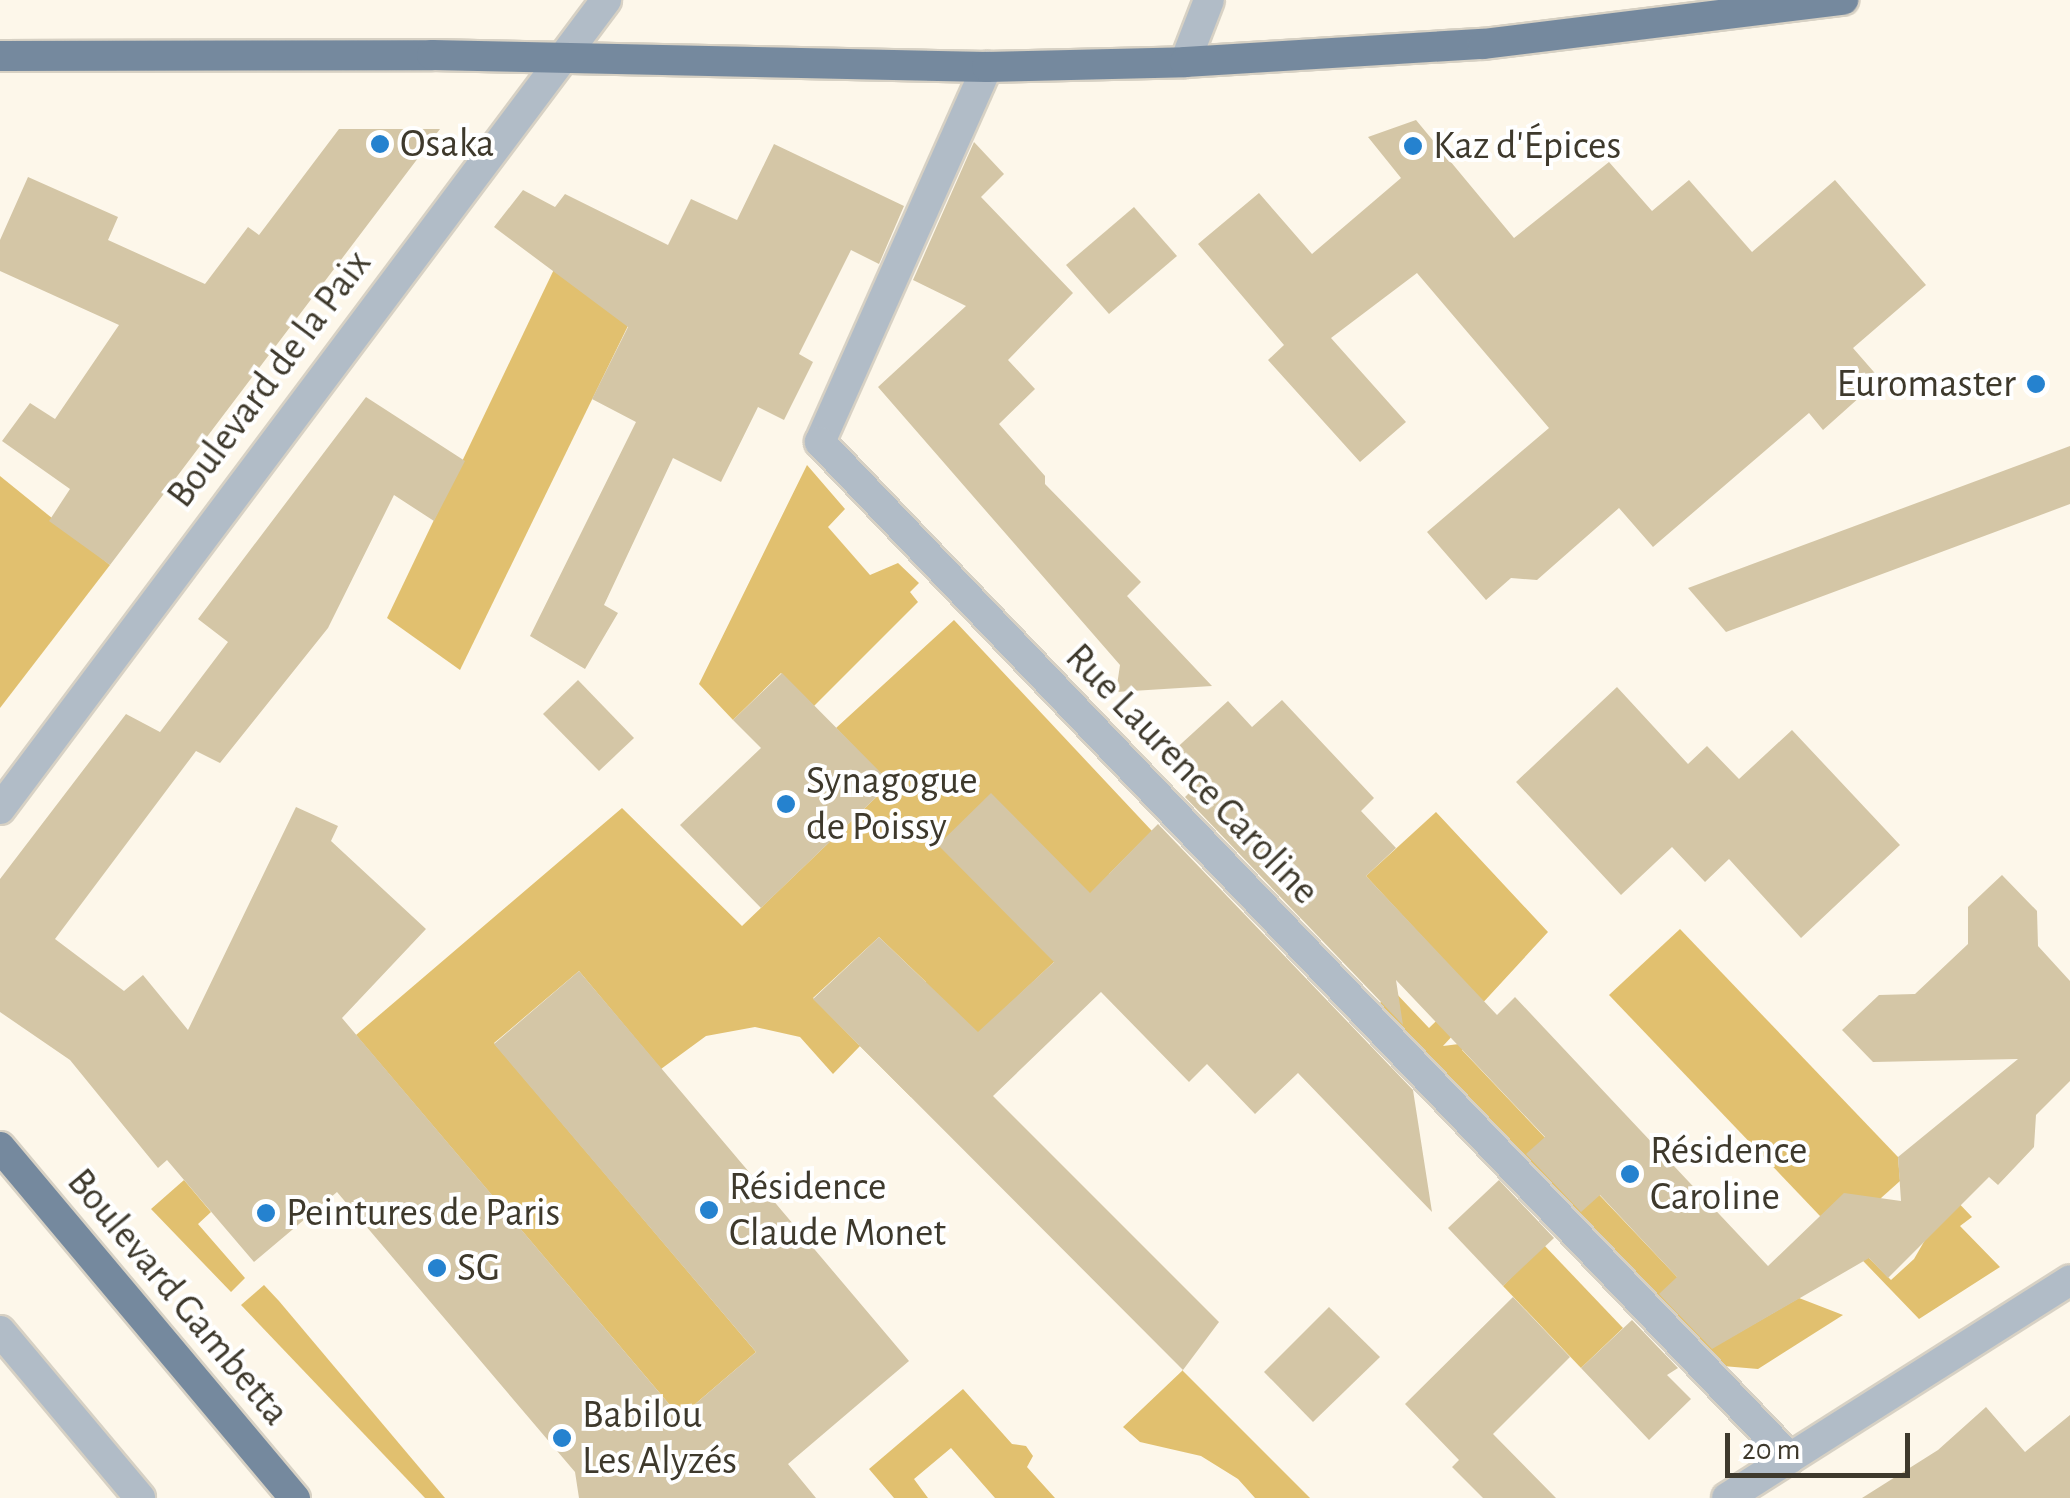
<!DOCTYPE html>
<meta charset="utf-8">
<style>
body{margin:0}
#map{position:relative;width:2070px;height:1498px;overflow:hidden;background:#fdf7ea;font-family:"Alegreya Sans",sans-serif}
div>[style]{position:absolute}
.green>*{inset:0;background:#e1c06f}
.building>*{inset:0;background:#d4c6a6}
.roads{filter:drop-shadow(2px 0 #d7d1c4) drop-shadow(-2px 0 #d7d1c4) drop-shadow(0 2px #d7d1c4) drop-shadow(0 -2px #d7d1c4)}
.pedestrian>*{height:30px;margin:-15px;padding:0 15px;transform-origin:15px;border-radius:15px;background:#b1bcc7}
.minor>*{height:30px;margin:-15px;padding:0 15px;transform-origin:15px;border-radius:15px;background:#b1bcc7}
.tertiary>*{height:30px;margin:-15px;padding:0 15px;transform-origin:15px;border-radius:15px;background:#b1bcc7}
.primary>*{height:30px;margin:-15px;padding:0 15px;transform-origin:15px;border-radius:15px;background:#75899e}
.dots>*{width:28px;height:28px;translate:-50% -50%;box-sizing:border-box;border:5px solid #fff;border-radius:50%}
span{translate:-50% -50%;white-space:nowrap;text-align:center;line-height:1.15;-webkit-text-stroke:8px #fff;paint-order:stroke}
.poi-label{font-size:40px;color:#3e392c}
.left{translate:0 -50%;text-align:left}
.right{translate:-100% -50%;text-align:right}
.street-label{font-size:40px;color:#3e392c}
.scale{position:absolute;left:1725px;top:1433px;width:185px;height:45px;box-sizing:border-box;border:5px solid #3e392c;border-top:0;padding-left:12px;font-size:30px;line-height:35px;white-space:nowrap;color:#3e392c;-webkit-text-stroke:8px #fff;paint-order:stroke}
</style>
<div id="map">
<div class="green">
<i style="clip-path:polygon(558px 261px,644px 293px,460px 670px,387px 618px)"></i>
<i style="clip-path:polygon(807px 465px,845px 509px,828px 527px,870px 575px,898px 563px,919px 583px,910px 592px,918px 602px,814px 706px,781px 673px,733px 720px,699px 684px)"></i>
<i style="clip-path:polygon(0 476px,110px 565px,0 708px)"></i>
<i style="clip-path:polygon(evenodd,954px 620px,1152px 831px,1109px 874px,1127px 893px,911px 1097px,860px 1046px,833px 1074px,800px 1037px,755px 1027px,706px 1036px,661px 1069px,579px 971px,494px 1043px,756px 1352px,680px 1417px,356px 1035px,622px 808px,742px 926px,890px 784px,836px 728px,954px 620px,879px 937px,926px 982px,859px 1045px,813px 998px,879px 937px)"></i>
<i style="clip-path:polygon(1436px 812px,1548px 932px,1443px 1046px,1467px 1043px,1462px 1050px,1733px 1336px,1799px 1298px,1843px 1315px,1758px 1369px,1711px 1365px,1374px 1009px,1393px 990px,1429px 1028px,1470px 988px,1366px 876px)"></i>
<i style="clip-path:polygon(1680px 929px,1898px 1157px,1900px 1181px,1871px 1207px,1820px 1216px,1609px 995px)"></i>
<i style="clip-path:polygon(184px 1180px,211px 1212px,198px 1224px,245px 1278px,231px 1292px,151px 1209px)"></i>
<i style="clip-path:polygon(1951px 1195px,1972px 1217px,1960px 1226px,2000px 1267px,1919px 1319px,1840px 1237px,1843px 1232px,1891px 1280px,1914px 1259px)"></i>
<i style="clip-path:polygon(1543px 1244px,1623px 1328px,1581px 1368px,1503px 1286px)"></i>
<i style="clip-path:polygon(264px 1285px,279px 1301px,445px 1498px,425px 1498px,241px 1305px)"></i>
<i style="clip-path:polygon(1183px 1370px,1183px 1371px,1310px 1498px,1255px 1498px,1238px 1479px,1201px 1456px,1140px 1442px,1123px 1427px)"></i>
<i style="clip-path:polygon(963px 1389px,1012px 1444px,1026px 1446px,1033px 1456px,1027px 1467px,1055px 1498px,995px 1498px,951px 1448px,914px 1479px,928px 1498px,894px 1498px,869px 1469px)"></i>
</div>
<div class="building">
<i style="clip-path:polygon(1416px 120px,1514px 238px,1609px 162px,1652px 211px,1689px 180px,1752px 252px,1835px 180px,1926px 285px,1853px 348px,1880px 379px,1823px 430px,1809px 413px,1653px 547px,1619px 508px,1537px 580px,1511px 578px,1486px 600px,1427px 532px,1549px 428px,1417px 273px,1331px 338px,1406px 422px,1360px 462px,1268px 360px,1284px 345px,1198px 244px,1259px 193px,1312px 254px,1401px 178px,1368px 137px)"></i>
<i style="clip-path:polygon(339px 129px,440px 129px,110px 565px,49px 521px,70px 489px,2px 441px,30px 403px,55px 419px,119px 325px,0 271px,0 240px,28px 177px,118px 217px,108px 240px,205px 284px,248px 227px,259px 235px)"></i>
<i style="clip-path:polygon(974px 142px,1004px 174px,981px 197px,1073px 293px,1008px 360px,1035px 389px,999px 424px,1045px 476px,1045px 484px,1141px 582px,1127px 596px,1212px 686px,1116px 692px,1120px 665px,878px 387px,966px 306px,913px 280px)"></i>
<i style="clip-path:polygon(774px 144px,904px 206px,879px 264px,851px 250px,799px 354px,813px 362px,784px 420px,758px 407px,721px 482px,673px 458px,604px 605px,618px 613px,585px 669px,530px 636px,636px 422px,592px 399px,628px 327px,494px 227px,523px 190px,555px 207px,565px 194px,668px 245px,691px 199px,737px 220px)"></i>
<i style="clip-path:polygon(1134px 207px,1177px 256px,1109px 314px,1066px 265px)"></i>
<i style="clip-path:polygon(366px 397px,465px 461px,434px 521px,394px 495px,328px 628px,220px 763px,196px 751px,55px 939px,124px 991px,143px 975px,188px 1030px,296px 807px,338px 826px,331px 841px,426px 929px,342px 1018px,680px 1417px,756px 1352px,494px 1044px,579px 971px,909px 1361px,788px 1464px,816px 1498px,579px 1498px,575px 1472px,337px 1192px,254px 1262px,167px 1160px,158px 1168px,70px 1060px,0 1012px,0 879px,126px 714px,160px 732px,228px 642px,198px 619px)"></i>
<i style="clip-path:polygon(2070px 446px,2070px 504px,1726px 632px,1688px 588px)"></i>
<i style="clip-path:polygon(782px 673px,891px 783px,761px 908px,680px 825px,761px 748px,733px 720px)"></i>
<i style="clip-path:polygon(578px 680px,634px 738px,599px 771px,543px 714px)"></i>
<i style="clip-path:polygon(1617px 687px,1688px 764px,1707px 746px,1739px 779px,1792px 730px,1900px 845px,1801px 938px,1729px 859px,1705px 882px,1672px 847px,1621px 895px,1516px 782px)"></i>
<i style="clip-path:polygon(1282px 700px,1374px 798px,1361px 811px,1396px 848px,1366px 876px,1497px 1015px,1515px 997px,1768px 1266px,1844px 1193px,1901px 1201px,1898px 1157px,2018px 1059px,1873px 1062px,1842px 1030px,1879px 995px,1915px 994px,1968px 944px,1968px 907px,2002px 875px,2037px 911px,2038px 946px,2070px 981px,2070px 1081px,2036px 1115px,2034px 1147px,1998px 1185px,1989px 1177px,1888px 1278px,1869px 1258px,1712px 1349px,1659px 1294px,1677px 1277px,1600px 1195px,1581px 1212px,1526px 1154px,1545px 1137px,1396px 980px,1403px 1025px,1185px 797px,1199px 783px,1171px 753px,1228px 701px,1252px 727px)"></i>
<i style="clip-path:polygon(991px 793px,1090px 893px,1158px 824px,1413px 1090px,1432px 1212px,1298px 1073px,1255px 1114px,1207px 1064px,1189px 1082px,1101px 992px,993px 1096px,1219px 1322px,1183px 1370px,813px 999px,879px 937px,978px 1032px,1054px 962px,938px 845px)"></i>
<i style="clip-path:polygon(1499px 1180px,1554px 1238px,1503px 1286px,1448px 1228px)"></i>
<i style="clip-path:polygon(1513px 1297px,1570px 1357px,1493px 1434px,1556px 1498px,1483px 1498px,1452px 1467px,1459px 1460px,1405px 1404px)"></i>
<i style="clip-path:polygon(1329px 1307px,1380px 1357px,1313px 1422px,1264px 1372px)"></i>
<i style="clip-path:polygon(1632px 1320px,1678px 1368px,1667px 1375px,1691px 1399px,1649px 1440px,1581px 1368px)"></i>
<i style="clip-path:polygon(1986px 1407px,2025px 1452px,2070px 1415px,2070px 1498px,1862px 1498px,1938px 1450px)"></i>
</div>
<div class="roads">
<div class="pedestrian">
<i style="left:1185px;top:62px;width:66px;rotate:-68.8deg"></i>
<i style="left:820px;top:442px;width:411px;rotate:-66deg"></i>
</div>
<div class="minor">
<i style="left:820px;top:442px;width:1405px;rotate:46.33deg"></i>
<i style="left:0;top:809px;width:1011px;rotate:-53.16deg"></i>
<i style="left:0;top:1331px;width:218px;rotate:50deg"></i>
</div>
<div class="tertiary">
<i style="left:1727px;top:1498px;width:406px;rotate:-32.4deg"></i>
</div>
<div class="primary">
<i style="left:0;top:56px;width:432px;rotate:-0.1deg"></i>
<i style="left:432px;top:55px;width:555px;rotate:1.24deg"></i>
<i style="left:987px;top:67px;width:198px;rotate:-1.4deg"></i>
<i style="left:1185px;top:62px;width:299px;rotate:-3.5deg"></i>
<i style="left:1483px;top:44px;width:363px;rotate:-7deg"></i>
<i style="left:0;top:1147px;width:459px;rotate:50deg"></i>
</div>
</div>
<div class="dots">
<i style="left:380px;top:144px;background:#2582cf"></i>
<i style="left:1413px;top:146px;background:#2582cf"></i>
<i style="left:2036px;top:384px;background:#2582cf"></i>
<i style="left:786px;top:804px;background:#2582cf"></i>
<i style="left:1630px;top:1174px;background:#2582cf"></i>
<i style="left:709px;top:1210px;background:#2582cf"></i>
<i style="left:266px;top:1213px;background:#2582cf"></i>
<i style="left:437px;top:1268px;background:#2582cf"></i>
<i style="left:562px;top:1438px;background:#2582cf"></i>
</div>
<div class="poi-label">
<span class="left" style="left:400px;top:144px">Osaka</span>
<span class="left" style="left:1433px;top:146px">Kaz d'Épices</span>
<span class="right" style="left:2016px;top:384px">Euromaster</span>
<span class="left" style="left:806px;top:804px">Synagogue<br>de Poissy</span>
<span class="left" style="left:1650px;top:1174px">Résidence<br>Caroline</span>
<span class="left" style="left:729px;top:1210px">Résidence<br>Claude Monet</span>
<span class="left" style="left:286px;top:1213px">Peintures de Paris</span>
<span class="left" style="left:457px;top:1268px">SG</span>
<span class="left" style="left:582px;top:1438px">Babilou<br>Les Alyzés</span>
</div>
<div class="street-label">
<span style="left:269px;top:379px;rotate:-53deg">Boulevard de la Paix</span>
<span style="left:1192px;top:774px;rotate:46deg">Rue Laurence Caroline</span>
<span style="left:178px;top:1297px;rotate:50deg">Boulevard Gambetta</span>
</div>
<div class="scale">20 m</div>
</div>
